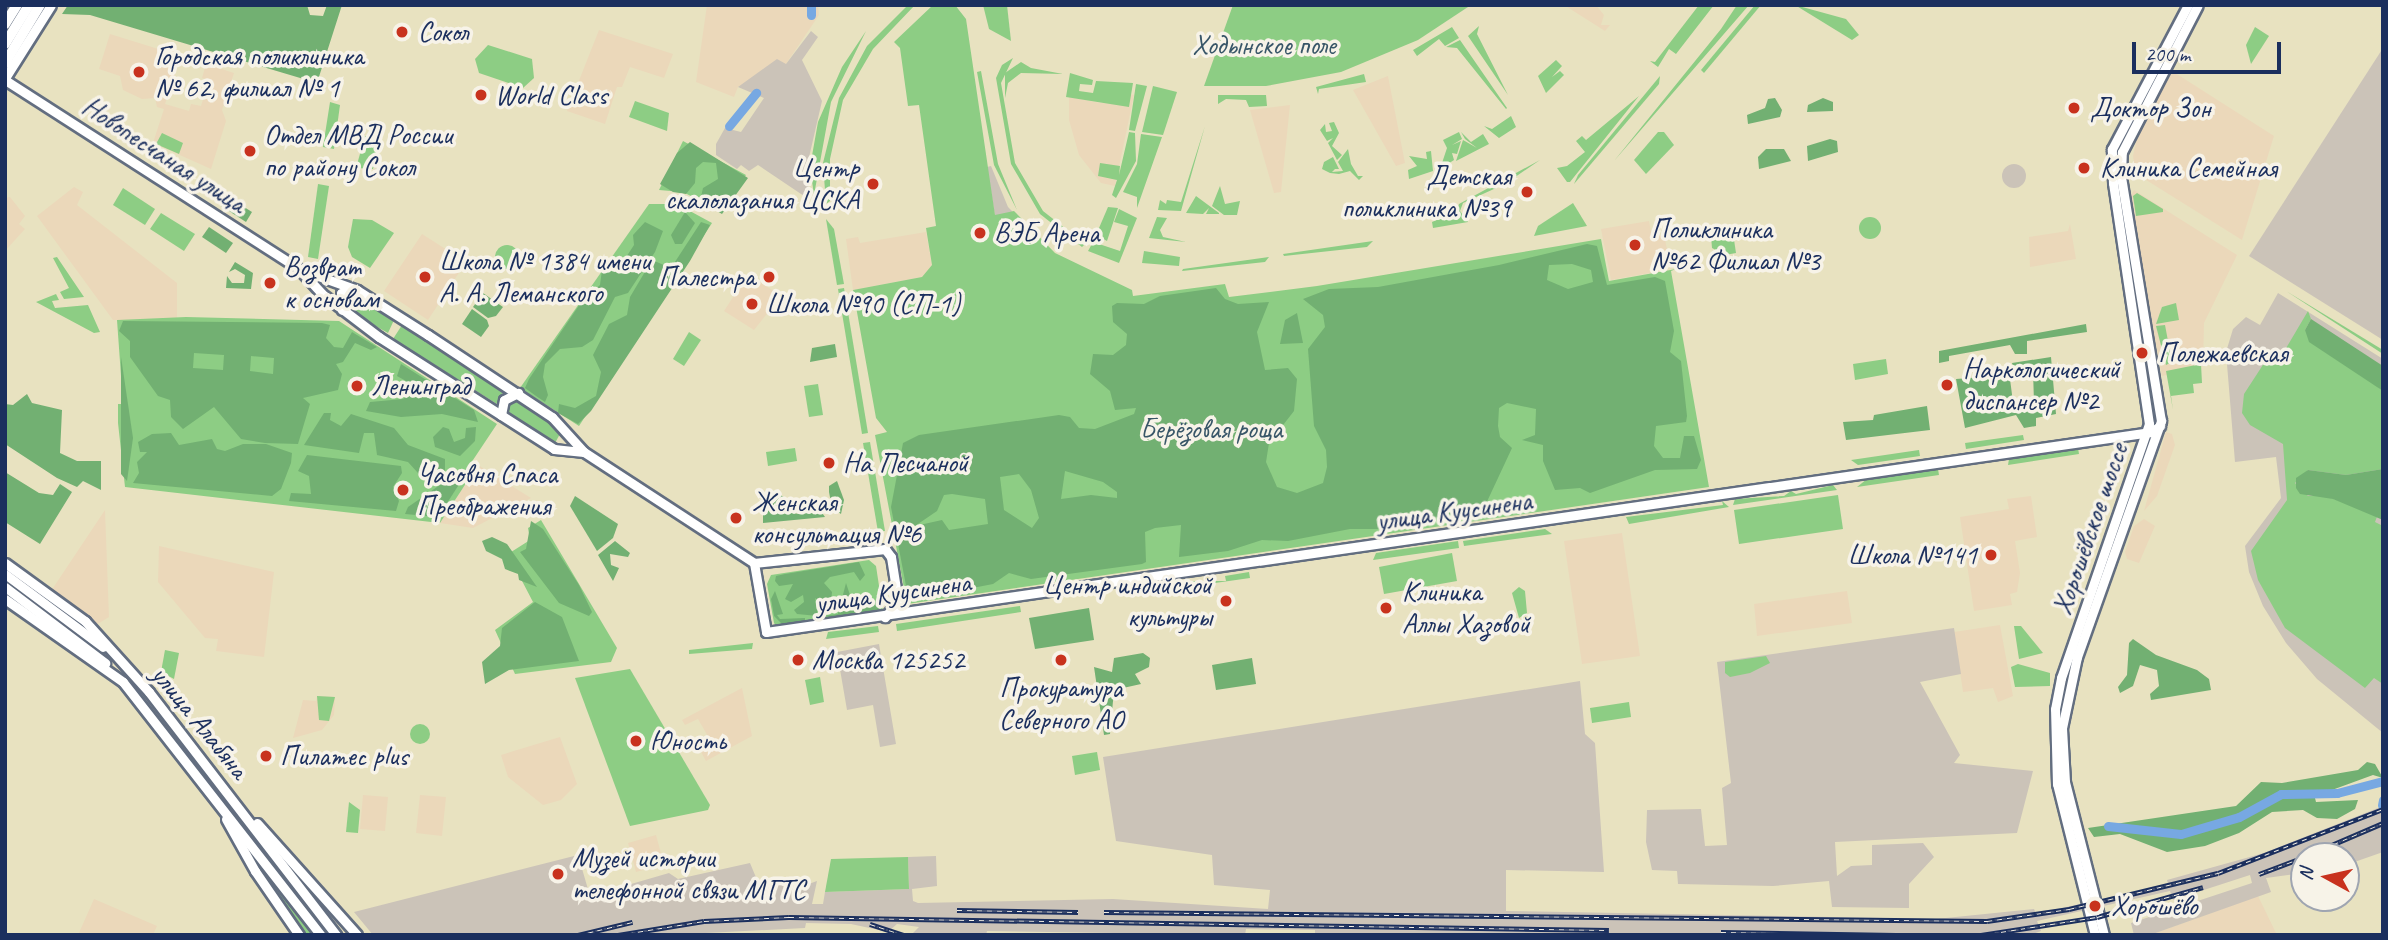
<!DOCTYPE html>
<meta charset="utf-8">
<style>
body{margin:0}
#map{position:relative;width:2388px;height:940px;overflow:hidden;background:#e8e2c0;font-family:Caveat,sans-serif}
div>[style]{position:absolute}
.built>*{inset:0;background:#ebd8ba}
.industrial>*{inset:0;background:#cbc3b8}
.round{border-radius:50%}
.green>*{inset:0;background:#8dcd84}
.forest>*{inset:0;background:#72b072}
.river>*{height:9px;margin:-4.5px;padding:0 4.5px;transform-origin:4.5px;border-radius:4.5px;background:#77a8e2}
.roads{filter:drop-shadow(2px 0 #636e80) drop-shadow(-2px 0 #636e80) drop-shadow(0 2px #636e80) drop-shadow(0 -2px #636e80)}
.secondary>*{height:9px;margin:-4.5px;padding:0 4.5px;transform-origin:4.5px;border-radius:4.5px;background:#fff}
.primary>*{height:10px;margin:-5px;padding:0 5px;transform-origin:5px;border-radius:5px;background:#fff}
.rail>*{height:4.5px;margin-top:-2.25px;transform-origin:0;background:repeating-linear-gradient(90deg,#f7f3e8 0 5px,#1b2f5e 0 10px);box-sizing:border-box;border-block:2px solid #1b2f5e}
.dots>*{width:19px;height:19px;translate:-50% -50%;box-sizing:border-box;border:4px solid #f7f3e8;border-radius:50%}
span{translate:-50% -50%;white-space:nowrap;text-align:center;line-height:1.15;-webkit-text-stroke:7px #f7f3e8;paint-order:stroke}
.poi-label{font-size:28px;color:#1b2f5e}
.left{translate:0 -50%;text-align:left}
.right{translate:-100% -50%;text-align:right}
.park-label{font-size:28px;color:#385668}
.street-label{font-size:28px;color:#1b2f5e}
.frame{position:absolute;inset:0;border:7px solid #1b2f5e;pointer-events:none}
.north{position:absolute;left:2290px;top:842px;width:70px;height:70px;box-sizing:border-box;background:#f7f3e8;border:2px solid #9fa5b1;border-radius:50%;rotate:278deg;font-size:19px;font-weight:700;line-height:28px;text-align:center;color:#1b2f5e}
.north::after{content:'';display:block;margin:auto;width:24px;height:32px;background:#c8321e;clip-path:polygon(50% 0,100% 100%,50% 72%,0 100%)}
.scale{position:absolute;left:2132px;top:42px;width:149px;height:32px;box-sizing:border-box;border:4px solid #1b2f5e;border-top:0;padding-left:9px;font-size:21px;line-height:24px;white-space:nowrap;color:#1b2f5e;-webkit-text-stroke:5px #f7f3e8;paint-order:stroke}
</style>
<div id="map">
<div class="built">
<i style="clip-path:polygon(707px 5px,818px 5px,819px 15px,786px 64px,738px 87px,734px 97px,696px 82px)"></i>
<i style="clip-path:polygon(1564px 5px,1596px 5px,1604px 15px,1601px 25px,1610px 25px,1605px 31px)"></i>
<i style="clip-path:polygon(599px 30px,673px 54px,664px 78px,630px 67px,622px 87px,617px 87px,605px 124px,567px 111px)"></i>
<i style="clip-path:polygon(110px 34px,181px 56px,165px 104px,189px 111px,191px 104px,201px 106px,209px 80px,202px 78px,206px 64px,234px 73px,222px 110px,226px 121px,211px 169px,153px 143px,164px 109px,157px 107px,155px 98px,142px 99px,123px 90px,120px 76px,99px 69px)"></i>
<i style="clip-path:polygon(2172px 71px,2274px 136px,2242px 240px,2143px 178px,2135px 169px,2133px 156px,2138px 134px)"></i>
<i style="clip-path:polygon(1388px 76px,1405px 163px,1396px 166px,1353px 90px)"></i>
<i style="clip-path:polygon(1122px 93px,1134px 95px,1115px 186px,1101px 183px,1079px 155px,1069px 120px,1069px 97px,1101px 103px)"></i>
<i style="clip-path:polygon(1290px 105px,1281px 192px,1274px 193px,1250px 110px)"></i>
<i style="clip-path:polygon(74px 187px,83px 192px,77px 205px,177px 283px,177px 320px,113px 320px,37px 216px)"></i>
<i style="clip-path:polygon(2134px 190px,2237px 255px,2204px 323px,2203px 366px,2162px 376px,2129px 199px)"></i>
<i style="clip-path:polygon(10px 197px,25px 216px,19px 224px,25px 229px,5px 251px,5px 198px)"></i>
<i style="clip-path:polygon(1649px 221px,1652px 237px,1664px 235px,1668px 254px,1660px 262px,1661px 271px,1611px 280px,1601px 229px)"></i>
<i style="clip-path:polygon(2070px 224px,2076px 259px,2030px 267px,2029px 237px,2068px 231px)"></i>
<i style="clip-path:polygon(926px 232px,932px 265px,922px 277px,853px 290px,846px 239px,858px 237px,860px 243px)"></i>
<i style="clip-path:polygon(422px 234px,466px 262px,428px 320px,384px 291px)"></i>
<i style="clip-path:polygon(748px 274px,781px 296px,754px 330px,724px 311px)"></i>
<i style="clip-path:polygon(2166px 432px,2172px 434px,2175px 445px,2157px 496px,2144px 511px)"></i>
<i style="clip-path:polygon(478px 465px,531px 498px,473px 528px,440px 523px)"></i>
<i style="clip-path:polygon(2031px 496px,2037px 537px,2015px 541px,2020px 573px,2017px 592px,2010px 594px,2012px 605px,1974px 611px,1960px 517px,2009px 509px,2007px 499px)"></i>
<i style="clip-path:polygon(105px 510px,109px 617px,96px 625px,51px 591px)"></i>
<i style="clip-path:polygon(2144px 519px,2155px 526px,2139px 563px,2127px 559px,2125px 552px,2134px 526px)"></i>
<i style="clip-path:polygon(1622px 533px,1640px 656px,1582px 664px,1564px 541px)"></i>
<i style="clip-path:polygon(159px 546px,274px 572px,264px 657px,216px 651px,218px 639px,205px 638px,158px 582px)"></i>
<i style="clip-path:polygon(1847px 591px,1852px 623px,1757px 636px,1754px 604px)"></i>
<i style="clip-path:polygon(2000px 625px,2013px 696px,1998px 702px,1993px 688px,1963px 692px,1954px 632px)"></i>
<i style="clip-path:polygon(742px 688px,752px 736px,706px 761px,701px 752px,713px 745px,698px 719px,685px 725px,682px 720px)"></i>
<i style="clip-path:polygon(317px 696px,335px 697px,334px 715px,322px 730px,293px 738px,303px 700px,316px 701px)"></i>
<i style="clip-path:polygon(560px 737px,577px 784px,561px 800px,543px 805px,508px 777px,501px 755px)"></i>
<i style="clip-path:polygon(363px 795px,388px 797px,385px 831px,360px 829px)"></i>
<i style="clip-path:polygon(420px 795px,446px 797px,442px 836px,416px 833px)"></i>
<i style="clip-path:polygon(656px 835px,664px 864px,636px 872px,628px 843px)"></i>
<i style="clip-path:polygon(2258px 896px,2277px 935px,2150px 935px)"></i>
<i style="clip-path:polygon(94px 899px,157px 926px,153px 935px,78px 935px)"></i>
</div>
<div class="industrial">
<i style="clip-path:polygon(811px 31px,818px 37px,802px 60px,822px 101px,807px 166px,809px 193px,804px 196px,758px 165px,749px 171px,741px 165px,737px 169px,716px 155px,716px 144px,725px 128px,741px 132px,764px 98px,738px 87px,777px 59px,786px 64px)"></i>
<i style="clip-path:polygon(2383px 48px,2383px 340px,2249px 256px)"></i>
<i class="round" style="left:2002px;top:164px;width:24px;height:24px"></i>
<i style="clip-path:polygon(991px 166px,1008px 207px,1013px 212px,995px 216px,987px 167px)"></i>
<i style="clip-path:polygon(2278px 293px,2383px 359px,2383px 733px,2317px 679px,2286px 643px,2263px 606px,2249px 572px,2245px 546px,2281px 498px,2276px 457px,2235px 462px,2226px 352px,2233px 329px,2246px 317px,2260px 325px)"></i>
<i style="clip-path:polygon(1954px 628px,1961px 674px,1920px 682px,1960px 755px,1954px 763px,2033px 771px,2017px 833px,1835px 842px,1837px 876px,1851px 866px,1872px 865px,1872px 845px,1923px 843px,1934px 857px,1909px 884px,1909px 908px,1832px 907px,1829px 881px,1773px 886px,1678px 884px,1677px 871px,1652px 870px,1646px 842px,1647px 810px,1701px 809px,1705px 846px,1727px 845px,1722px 788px,1731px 783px,1717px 662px)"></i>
<i style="clip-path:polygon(879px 644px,896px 744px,880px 747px,873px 705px,847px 710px,837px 652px)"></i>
<i style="clip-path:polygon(1580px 681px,1585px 734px,1595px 743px,1604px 872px,1506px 870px,1506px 911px,1936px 919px,2034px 909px,2036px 914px,2168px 884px,2167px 880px,2264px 853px,2383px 806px,2383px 852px,2346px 865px,2346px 856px,2304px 856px,2304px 873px,2266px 878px,2271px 892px,2150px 935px,2134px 935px,2131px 923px,2252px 883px,2250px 875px,2173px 900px,2170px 891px,2037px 921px,2041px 931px,2030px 935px,1315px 935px,1315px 930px,1246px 929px,1245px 935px,987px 931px,986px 935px,911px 935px,919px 927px,897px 924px,888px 932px,851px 924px,806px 923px,805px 928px,667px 935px,373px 935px,354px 912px,578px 855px,590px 896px,669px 873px,678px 879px,750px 863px,760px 887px,783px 883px,784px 890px,792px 890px,817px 881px,812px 904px,823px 904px,825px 892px,909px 889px,908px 857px,936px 856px,937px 886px,912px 889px,913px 901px,918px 903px,1113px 899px,1268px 909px,1270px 890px,1214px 885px,1212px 855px,1116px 841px,1103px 757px)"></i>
</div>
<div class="green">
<i style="clip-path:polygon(908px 5px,915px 5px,873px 49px,843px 100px,830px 159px,830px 201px,826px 204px,823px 163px,839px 98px,867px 46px)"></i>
<i style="clip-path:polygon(933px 5px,955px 5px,966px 19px,995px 215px,1014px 211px,1055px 253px,1132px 290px,1133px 296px,1225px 284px,1229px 297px,1317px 286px,1601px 239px,1609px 281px,1676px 269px,1671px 271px,1709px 487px,907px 604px,875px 435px,887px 432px,876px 418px,853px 290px,922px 277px,932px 265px,926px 228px,936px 226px,919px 105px,908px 106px,900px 48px,894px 42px)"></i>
<i style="clip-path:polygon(983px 5px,1007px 5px,1011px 41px,989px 29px)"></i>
<i style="clip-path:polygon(1233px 5px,1471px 5px,1418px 40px,1341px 72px,1266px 86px,1204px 86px)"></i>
<i style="clip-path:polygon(1699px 5px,1714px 5px,1676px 54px,1669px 49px,1658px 67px,1650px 61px,1655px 62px)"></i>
<i style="clip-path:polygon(1737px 5px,1749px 5px,1614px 161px,1721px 29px)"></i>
<i style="clip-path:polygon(1755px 5px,1761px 5px,1704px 73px,1701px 70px)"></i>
<i style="clip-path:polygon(1795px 5px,1846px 19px,1859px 35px,1852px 40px)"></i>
<i style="clip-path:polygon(1479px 26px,1477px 34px,1508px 95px,1468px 36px)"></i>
<i style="clip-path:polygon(1452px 27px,1459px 38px,1445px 46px,1439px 39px,1417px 56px,1413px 50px)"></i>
<i style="clip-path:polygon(2255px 27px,2269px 36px,2251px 64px,2246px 45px)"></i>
<i style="clip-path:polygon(866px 31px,831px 102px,814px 195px,810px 167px,818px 122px,842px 67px)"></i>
<i style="clip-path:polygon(1460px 40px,1507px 108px,1506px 109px,1457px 48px,1446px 47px)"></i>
<i style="clip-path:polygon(488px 45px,532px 59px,534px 78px,523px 88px,479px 73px,475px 59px)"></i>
<i style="clip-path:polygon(1013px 58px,1001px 83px,1015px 163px,1043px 211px,1085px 244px,1082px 247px,1040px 214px,1011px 164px,996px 78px,1002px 65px)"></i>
<i style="clip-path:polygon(1556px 60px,1562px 66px,1552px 77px,1560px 71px,1564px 75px,1546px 93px,1538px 76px)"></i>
<i style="clip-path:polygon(1021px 62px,1031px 68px,1063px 74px,1021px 73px,1008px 83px,1005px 98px,1005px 73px)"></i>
<i style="clip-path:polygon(981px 71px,998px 164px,1017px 210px,994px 165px,977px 72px)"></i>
<i style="clip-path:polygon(1070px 73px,1093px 80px,1092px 85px,1080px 84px,1079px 91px,1093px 93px,1096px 81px,1133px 83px,1129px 107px,1066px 97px)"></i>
<i style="clip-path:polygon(1364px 74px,1366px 82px,1319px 89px,1318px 94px,1316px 87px)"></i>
<i style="clip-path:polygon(1660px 76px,1659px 84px,1574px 184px,1578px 175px)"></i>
<i style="clip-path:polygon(1136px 84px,1147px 86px,1135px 131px,1129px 130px)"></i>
<i style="clip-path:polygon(1153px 86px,1177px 92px,1163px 135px,1142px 132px)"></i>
<i style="clip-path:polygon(1218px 95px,1266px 95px,1267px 106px,1249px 107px,1246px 100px,1226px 99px,1218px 104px)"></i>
<i style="clip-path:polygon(1639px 96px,1570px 182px,1567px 182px,1557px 168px,1567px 166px,1585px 152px,1576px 141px,1582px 136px,1586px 140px)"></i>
<i style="clip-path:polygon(635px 101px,669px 113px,667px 131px,629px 117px)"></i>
<i style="clip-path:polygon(330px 102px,340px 105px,334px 149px,323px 147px)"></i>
<i style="clip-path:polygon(1511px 116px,1516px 127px,1499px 138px,1484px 126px,1492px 129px)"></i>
<i style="clip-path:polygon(1334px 122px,1339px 133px,1332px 146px,1342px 155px,1337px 160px,1328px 143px,1333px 138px,1327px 141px,1320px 130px,1325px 124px,1326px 132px,1332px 131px,1329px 123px)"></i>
<i style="clip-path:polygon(1205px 126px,1181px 211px,1158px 210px,1160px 200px,1166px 204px,1167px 200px,1181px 202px)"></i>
<i style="clip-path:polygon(1129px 132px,1135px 133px,1136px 161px,1116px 198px,1112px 195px,1117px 180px,1098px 176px,1100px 163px,1120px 166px,1119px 175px)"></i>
<i style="clip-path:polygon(1459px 132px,1462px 139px,1452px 145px,1461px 141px,1457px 154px,1452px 153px,1454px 160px,1440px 169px,1447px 148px,1443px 140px)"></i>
<i style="clip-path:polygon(1461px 132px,1471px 142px,1483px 134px,1489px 144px,1456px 161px,1463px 140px,1477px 148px,1465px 139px)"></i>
<i style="clip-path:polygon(1658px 132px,1664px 132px,1674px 145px,1646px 174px,1634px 160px)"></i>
<i style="clip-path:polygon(162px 133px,183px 143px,179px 154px,156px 144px)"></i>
<i style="clip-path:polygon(1141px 134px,1162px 137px,1137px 208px,1137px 197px,1123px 192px,1137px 164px)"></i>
<i style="clip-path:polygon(365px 136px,379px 138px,373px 169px,356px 168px)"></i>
<i style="clip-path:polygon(683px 141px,746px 175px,720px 211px,683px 192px,659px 190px)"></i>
<i style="clip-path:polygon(1348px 149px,1351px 164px,1358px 176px,1363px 176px,1359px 180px,1350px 171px,1339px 174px,1330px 173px,1322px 169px,1324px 162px,1333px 157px,1339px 169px,1335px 169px,1332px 172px,1343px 171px,1338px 162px)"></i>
<i style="clip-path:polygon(1431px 151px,1433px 171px,1409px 179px,1408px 170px,1417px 166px,1409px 156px,1427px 159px,1426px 152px)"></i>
<i style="clip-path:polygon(1540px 160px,1505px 184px,1463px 203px,1460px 211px,1468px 222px,1433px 228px,1432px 222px,1456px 212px,1459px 204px)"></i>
<i style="clip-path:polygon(318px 184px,329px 186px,318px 259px,308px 257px)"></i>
<i style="clip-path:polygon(1220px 186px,1225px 204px,1240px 201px,1237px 215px,1224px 215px,1212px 206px)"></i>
<i style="clip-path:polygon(123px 188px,155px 209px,145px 225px,113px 205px)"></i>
<i style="clip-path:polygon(2137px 193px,2163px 209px,2163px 212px,2136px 216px,2133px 196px)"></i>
<i style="clip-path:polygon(1196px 196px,1219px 213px,1219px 214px,1206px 214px,1209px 208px,1203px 214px,1186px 213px)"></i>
<i style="clip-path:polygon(1573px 203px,1587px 226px,1534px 236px,1538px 226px)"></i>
<i style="clip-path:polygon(649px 204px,677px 204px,712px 223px,579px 426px,520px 388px)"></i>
<i style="clip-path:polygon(1108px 207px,1118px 208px,1107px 241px,1096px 235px)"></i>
<i style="clip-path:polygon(1119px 209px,1137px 218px,1119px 263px,1088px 251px,1093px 242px,1120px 251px,1128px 226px,1114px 222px)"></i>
<i style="clip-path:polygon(161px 213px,195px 234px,184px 251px,150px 229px)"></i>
<i class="round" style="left:1859px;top:217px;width:22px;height:22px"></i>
<i style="clip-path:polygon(1157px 217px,1167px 218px,1160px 230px,1163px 237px,1186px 242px,1149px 238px)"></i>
<i style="clip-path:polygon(353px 219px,372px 220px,394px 233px,370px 268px,352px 257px,348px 247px)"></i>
<i style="clip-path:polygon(826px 219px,834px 229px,844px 284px,837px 285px)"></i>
<i style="clip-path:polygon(1733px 233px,1736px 253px,1725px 255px,1712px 248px,1711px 236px)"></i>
<i style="clip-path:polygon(1373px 241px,1367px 247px,1284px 256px,1283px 254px)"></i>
<i class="round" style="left:495px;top:245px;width:24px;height:24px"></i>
<i style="clip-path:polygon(1144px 251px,1180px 257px,1179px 266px,1142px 263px)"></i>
<i style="clip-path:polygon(57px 257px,84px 297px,64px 299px,60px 292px,69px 288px,53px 258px)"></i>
<i style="clip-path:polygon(1269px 257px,1265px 262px,1182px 271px,1183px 269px)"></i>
<i style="clip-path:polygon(844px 288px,868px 433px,862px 434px,838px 289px)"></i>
<i style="clip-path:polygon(2286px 291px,2383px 350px,2383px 354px)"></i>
<i style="clip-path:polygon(349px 293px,394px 320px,388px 333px,347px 310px,344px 295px)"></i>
<i style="clip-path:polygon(56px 294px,59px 300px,52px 301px,55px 308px,88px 305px,100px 332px,94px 333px,36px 302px)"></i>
<i style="clip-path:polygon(2176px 303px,2179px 320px,2156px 324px,2162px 307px)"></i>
<i style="clip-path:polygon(2308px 311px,2311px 319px,2305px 330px,2383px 391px,2383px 469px,2346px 475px,2308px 470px,2295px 483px,2308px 496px,2325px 496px,2378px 514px,2375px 522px,2383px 526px,2383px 684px,2374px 678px,2365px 688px,2285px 628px,2258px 580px,2251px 551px,2287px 500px,2283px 444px,2250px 425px,2242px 413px,2244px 394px,2270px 354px,2279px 360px)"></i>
<i style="clip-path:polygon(186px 317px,339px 321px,497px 424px,471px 463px,476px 468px,440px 523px,125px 487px,118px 423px,118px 404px,123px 404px,117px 320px)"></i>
<i style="clip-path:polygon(402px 325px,504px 391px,497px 404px,393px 339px)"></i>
<i style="clip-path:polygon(2165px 325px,2172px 362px,2166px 365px,2156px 326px)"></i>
<i style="clip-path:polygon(689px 332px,701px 340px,684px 366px,673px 359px)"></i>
<i style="clip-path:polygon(1886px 359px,1888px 374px,1855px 380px,1853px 364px)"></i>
<i style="clip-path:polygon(2201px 364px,2202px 383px,2193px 384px,2194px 393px,2171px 396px,2173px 410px,2166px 371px)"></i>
<i style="clip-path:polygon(818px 384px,823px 415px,809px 417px,804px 386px)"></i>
<i style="clip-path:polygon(514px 397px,555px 428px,560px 434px,555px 443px,505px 412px)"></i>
<i style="clip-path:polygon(2023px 435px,2024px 440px,1966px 449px,1965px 443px)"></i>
<i style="clip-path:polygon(870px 442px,885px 531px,878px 532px,863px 443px)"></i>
<i style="clip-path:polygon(795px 448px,797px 461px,768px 466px,766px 452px)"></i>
<i style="clip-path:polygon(2078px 448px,2079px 454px,2008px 465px,2009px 459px)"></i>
<i style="clip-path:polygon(1919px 450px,1920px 456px,1858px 465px,1851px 460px)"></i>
<i style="clip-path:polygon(1938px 469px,1939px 475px,1857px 487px,1867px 479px)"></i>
<i style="clip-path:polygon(1833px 485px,1837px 490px,1733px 505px,1735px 499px,1784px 496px,1791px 491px,1796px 494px)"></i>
<i style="clip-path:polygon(1838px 495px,1843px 529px,1739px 544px,1734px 510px)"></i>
<i style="clip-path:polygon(1722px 501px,1729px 507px,1629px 524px,1626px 517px,1723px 505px)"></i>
<i style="clip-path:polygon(541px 520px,617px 648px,611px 662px,515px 674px,495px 630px,533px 602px,508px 554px,530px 540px,528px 528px)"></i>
<i style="clip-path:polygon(1545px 529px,1552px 534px,1464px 546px,1463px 541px)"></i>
<i style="clip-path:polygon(1458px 541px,1459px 548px,1373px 560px,1376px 553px)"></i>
<i style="clip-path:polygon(1452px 553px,1457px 581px,1384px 594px,1379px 567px)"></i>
<i style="clip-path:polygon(869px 560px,876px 566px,883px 612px,777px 627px,774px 623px,767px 584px,771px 575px)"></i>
<i style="clip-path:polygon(1249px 572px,1250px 578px,1187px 587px,1189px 581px,1226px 581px,1225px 576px)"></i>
<i style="clip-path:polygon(1519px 587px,1525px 591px,1527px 613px,1519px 618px,1512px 593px)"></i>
<i style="clip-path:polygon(1020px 606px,1021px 612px,897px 631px,896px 624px)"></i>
<i style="clip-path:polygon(878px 626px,879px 632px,826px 639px,828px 632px)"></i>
<i style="clip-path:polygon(2014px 626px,2021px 626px,2043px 653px,2019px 659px)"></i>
<i style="clip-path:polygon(753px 643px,752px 649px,689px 654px,689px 650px)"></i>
<i style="clip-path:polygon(165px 650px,179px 653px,174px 679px,161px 672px)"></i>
<i style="clip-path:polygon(1766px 656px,1770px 663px,1750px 673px,1730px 677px,1725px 673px,1725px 662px)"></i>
<i style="clip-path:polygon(2018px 664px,2050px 673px,2050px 686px,2015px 687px,2011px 667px)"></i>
<i style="clip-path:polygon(630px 669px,710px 805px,708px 810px,630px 826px,575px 678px)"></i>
<i style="clip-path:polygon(820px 677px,824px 702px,810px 705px,805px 680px)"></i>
<i style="clip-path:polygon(317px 696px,335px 697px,329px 721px,319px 720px)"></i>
<i style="clip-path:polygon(1629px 702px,1631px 717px,1592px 723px,1590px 708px)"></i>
<i class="round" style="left:410px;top:724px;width:20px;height:20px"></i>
<i style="clip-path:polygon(1097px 752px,1100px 770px,1075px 775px,1072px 756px)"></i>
<i style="clip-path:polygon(349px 802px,360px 810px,358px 833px,346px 832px)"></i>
<i style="clip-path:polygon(908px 857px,909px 889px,825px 892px,831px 859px)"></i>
<i style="clip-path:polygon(253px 858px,262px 867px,313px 935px,303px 935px)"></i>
</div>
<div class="forest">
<i style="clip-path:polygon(68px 5px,307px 5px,310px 15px,323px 16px,327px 5px,342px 5px,317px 83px,90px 15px,62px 14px)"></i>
<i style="clip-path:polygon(1775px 98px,1782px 110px,1780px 117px,1748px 124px,1747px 115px,1765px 108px,1768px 99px)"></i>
<i style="clip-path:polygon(1823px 98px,1833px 102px,1833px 111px,1807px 112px,1808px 105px)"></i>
<i style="clip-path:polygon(1830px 139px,1837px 141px,1838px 152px,1808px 161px,1807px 146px)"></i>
<i style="clip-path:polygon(690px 142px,748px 178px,722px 214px,700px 201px,703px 188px,718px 179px,716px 163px,703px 162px,696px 168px,695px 183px,686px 194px,673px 192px,660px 184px,677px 153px)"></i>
<i style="clip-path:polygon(1766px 149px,1784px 149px,1791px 161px,1759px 169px,1758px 157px)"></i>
<i style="clip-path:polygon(228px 197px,252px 212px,246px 222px,221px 206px)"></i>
<i style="clip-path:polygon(685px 212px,695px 223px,682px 244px,675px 244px,671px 235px)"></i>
<i style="clip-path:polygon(645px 222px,663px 231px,655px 252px,628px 293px,615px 297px,593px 340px,582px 347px,560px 349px,545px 364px,543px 377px,548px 395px,545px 402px,536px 396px,525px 388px,529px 379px,582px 301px,600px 285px,602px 270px,611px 263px,621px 265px,634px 245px,633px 235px)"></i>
<i style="clip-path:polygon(701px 222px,710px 225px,690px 261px,591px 411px,578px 424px,558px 413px,559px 404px,575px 408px,596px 396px,601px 372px,593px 355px,609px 324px,627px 315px,630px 297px,652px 260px,671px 268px)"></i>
<i style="clip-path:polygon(209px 227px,233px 243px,226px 253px,202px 237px)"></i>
<i style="clip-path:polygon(evenodd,1587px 244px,1597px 246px,1607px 285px,1655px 277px,1665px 281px,1674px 331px,1670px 352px,1681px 361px,1687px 416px,1686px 422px,1656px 426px,1654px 446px,1663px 458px,1680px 458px,1684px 436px,1694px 436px,1701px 460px,1697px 469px,1655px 470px,1590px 493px,1580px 488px,1555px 490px,1543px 461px,1543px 445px,1522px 440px,1535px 435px,1536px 409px,1507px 403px,1499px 408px,1498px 426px,1500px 437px,1512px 448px,1484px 508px,1377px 529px,1350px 529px,1288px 541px,1262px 540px,1228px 551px,1179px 557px,1181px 525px,1155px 528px,1145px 532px,1146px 562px,1142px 564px,1031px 579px,1009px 573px,993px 584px,921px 598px,907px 591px,891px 507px,903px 443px,919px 435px,1059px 415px,1070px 417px,1079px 428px,1095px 429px,1134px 414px,1136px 408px,1115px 410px,1110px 391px,1090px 374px,1093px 354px,1113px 355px,1126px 345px,1127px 334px,1113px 322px,1112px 306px,1117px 303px,1144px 304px,1160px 296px,1216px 288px,1225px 299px,1238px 304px,1269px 302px,1257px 332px,1265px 370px,1288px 368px,1297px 379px,1294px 411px,1269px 443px,1266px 462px,1277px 487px,1297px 493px,1323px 483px,1327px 467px,1326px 450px,1314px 426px,1308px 349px,1325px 327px,1323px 315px,1303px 299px,1329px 289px,1378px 287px,1499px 265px,1587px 244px,1572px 264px,1591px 270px,1593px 282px,1568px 289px,1547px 280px,1549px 265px,1572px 264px,1587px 244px,1065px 471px,1103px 482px,1117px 492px,1117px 498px,1091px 495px,1061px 499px,1065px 471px,1587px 244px,1019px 474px,1031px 490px,1039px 518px,1032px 528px,1004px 510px,1000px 477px,1019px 474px,1587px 244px,952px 494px,985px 499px,988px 524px,949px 530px,942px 520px,915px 526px,937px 511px,944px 495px,952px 494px)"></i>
<i style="clip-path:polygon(235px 262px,253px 273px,251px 289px,226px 288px,227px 276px,232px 283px,244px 283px,245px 275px,235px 269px,229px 272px)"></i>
<i style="clip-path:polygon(483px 293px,503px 307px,496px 316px,488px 318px,473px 307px)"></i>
<i style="clip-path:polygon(472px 309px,487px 320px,489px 326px,481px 337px,462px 324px)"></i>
<i style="clip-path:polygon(1297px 313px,1303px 343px,1280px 344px,1285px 320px)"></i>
<i style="clip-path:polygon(2311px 319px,2383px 366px,2383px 391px,2309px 342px,2305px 330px)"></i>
<i style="clip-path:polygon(evenodd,123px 321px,322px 323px,330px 325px,326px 338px,334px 347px,343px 348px,352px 332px,377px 347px,371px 350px,355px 343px,343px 362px,336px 364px,342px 374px,338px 390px,303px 398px,310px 404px,298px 444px,265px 443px,241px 439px,214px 407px,183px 429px,171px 417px,170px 400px,158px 396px,130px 357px,130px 341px,119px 331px,123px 321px,194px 353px,224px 355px,223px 370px,193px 368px,194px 353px,123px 321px,251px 356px,274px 358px,273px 374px,250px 371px,251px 356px)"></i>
<i style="clip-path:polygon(2086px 324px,2087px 332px,2027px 341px,2027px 354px,2015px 354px,2010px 345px,1949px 356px,1949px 361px,1939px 363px,1939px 351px)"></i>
<i style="clip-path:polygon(835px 344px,837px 357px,810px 362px,812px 348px)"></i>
<i style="clip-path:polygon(121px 357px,133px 438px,127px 481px,121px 474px)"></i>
<i style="clip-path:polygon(2051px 357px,2056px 414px,2036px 418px,2036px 426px,2024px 428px,2016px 415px,1965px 428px,1956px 379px,1995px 376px,2007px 371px,2008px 364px,2013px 402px,2006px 404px,2011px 412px,2023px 410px,2034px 403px,2033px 370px,2014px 370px,2012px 363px)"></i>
<i style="clip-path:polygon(401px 364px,474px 410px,478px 422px,442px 414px,401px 417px,366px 411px,370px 402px,403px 399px,410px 393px,406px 381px,397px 376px)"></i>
<i style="clip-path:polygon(27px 394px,32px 403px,62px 410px,60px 453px,77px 461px,101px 461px,101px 490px,83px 481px,77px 487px,57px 478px,5px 444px,5px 404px,13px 405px)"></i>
<i style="clip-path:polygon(1927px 406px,1930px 430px,1846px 440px,1843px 422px,1873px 420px,1874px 415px)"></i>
<i style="clip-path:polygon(324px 413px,331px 413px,330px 420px,341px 426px,351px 414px,394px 428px,408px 445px,445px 459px,445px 476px,428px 484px,408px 462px,377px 455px,374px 433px,364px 433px,359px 453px,304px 445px)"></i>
<i style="clip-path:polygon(443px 427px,449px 429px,454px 442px,465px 438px,466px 428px,476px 427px,475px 441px,460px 456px,435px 447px,433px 437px)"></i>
<i style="clip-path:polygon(171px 433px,179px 445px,212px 439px,217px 449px,225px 451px,243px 444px,266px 444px,292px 453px,291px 463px,281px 489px,272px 496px,133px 483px,139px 473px,137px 462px,147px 452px,140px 452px,138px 442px,152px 434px)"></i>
<i style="clip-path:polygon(307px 455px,401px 466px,402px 473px,393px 487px,399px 501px,396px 511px,289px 501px,291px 493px,311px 494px,309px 476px,298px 471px)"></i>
<i style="clip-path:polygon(2383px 469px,2383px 520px,2333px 499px,2300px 494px,2296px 488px,2296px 478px,2308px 470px,2346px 475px)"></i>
<i style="clip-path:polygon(5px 472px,39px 493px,53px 495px,60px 484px,72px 492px,40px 544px,5px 522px)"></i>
<i style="clip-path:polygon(450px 478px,460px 483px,438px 517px,405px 514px,408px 507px)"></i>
<i style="clip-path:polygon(837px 481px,844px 500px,841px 514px,832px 508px,829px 492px,829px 486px)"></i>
<i style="clip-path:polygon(775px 491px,785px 498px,780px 511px,799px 514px,818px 507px,825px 517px,763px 523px,763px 512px)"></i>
<i style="clip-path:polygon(575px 496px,618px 524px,613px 538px,597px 551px,570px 506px)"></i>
<i style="clip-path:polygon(531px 521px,543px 529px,579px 585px,592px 612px,589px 616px,559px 603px,520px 552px,526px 549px)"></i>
<i style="clip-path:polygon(492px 537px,507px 544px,537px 587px,519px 580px,518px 574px,505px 569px,502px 559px,486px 551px,482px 541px)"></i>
<i style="clip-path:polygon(615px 541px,630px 553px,628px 557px,610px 554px,611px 565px,619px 568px,613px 581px,598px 555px)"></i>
<i style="clip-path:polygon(859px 562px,865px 575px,860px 581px,854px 572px,830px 577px,824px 583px,832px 592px,831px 603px,824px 607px,815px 598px,818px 616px,797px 614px,794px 610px,804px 602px,803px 595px,791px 602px,785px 599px,793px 584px,779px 586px,775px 581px,776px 576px,785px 574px)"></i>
<i style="clip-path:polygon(846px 583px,851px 598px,878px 602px,881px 613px,857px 617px,855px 613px,850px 620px,822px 616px,838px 614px)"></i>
<i style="clip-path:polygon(775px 591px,783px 614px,777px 615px,780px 619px,805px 618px,805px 624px,783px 625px,774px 616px,771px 599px)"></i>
<i style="clip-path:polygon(535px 602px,562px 617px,579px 661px,509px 670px,485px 684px,482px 662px,500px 646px,502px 628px)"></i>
<i style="clip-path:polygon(1089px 608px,1094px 640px,1035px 649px,1029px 618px)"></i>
<i style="clip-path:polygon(2133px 639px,2156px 655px,2197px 670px,2209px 679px,2211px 690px,2151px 700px,2150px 694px,2159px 686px,2157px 670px,2140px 665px,2133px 686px,2120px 693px,2118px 687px,2127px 675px,2129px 643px)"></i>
<i style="clip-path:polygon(1143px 653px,1150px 658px,1149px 667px,1135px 674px,1141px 684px,1114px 690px,1110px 734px,1104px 735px,1094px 667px,1112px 672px,1114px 658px)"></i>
<i style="clip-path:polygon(1252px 658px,1256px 684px,1216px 690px,1212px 665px)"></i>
<i style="clip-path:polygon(2367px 762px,2375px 764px,2383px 778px,2373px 775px,2332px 790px,2313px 790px,2316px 802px,2358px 800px,2355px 809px,2337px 819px,2317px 818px,2303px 810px,2272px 812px,2239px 833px,2205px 846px,2167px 852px,2120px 834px,2094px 837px,2088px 828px,2236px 806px,2261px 782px,2282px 783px,2358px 770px)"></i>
</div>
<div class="river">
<i style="left:811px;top:5px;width:10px;rotate:90deg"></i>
<i style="left:729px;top:126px;width:43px;rotate:-50.7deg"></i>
<i style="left:2382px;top:805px;width:5px;rotate:-79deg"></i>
<i style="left:2108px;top:826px;width:73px;rotate:6.3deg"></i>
<i style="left:2181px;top:834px;width:60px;rotate:-16.3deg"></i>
<i style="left:2239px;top:817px;width:48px;rotate:-28.7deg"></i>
<i style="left:2281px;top:794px;width:56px;rotate:-1deg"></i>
<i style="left:2337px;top:793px;width:48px;rotate:-14.6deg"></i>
</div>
<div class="roads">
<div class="secondary">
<i style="left:5px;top:78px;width:86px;rotate:-57.8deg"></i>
<i style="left:5px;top:80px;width:350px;rotate:32.7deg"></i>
<i style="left:299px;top:269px;width:33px;rotate:47deg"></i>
<i style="left:321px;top:293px;width:73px;rotate:37.2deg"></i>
<i style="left:379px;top:337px;width:208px;rotate:32.6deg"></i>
<i style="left:554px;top:449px;width:30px;rotate:6deg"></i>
<i style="left:299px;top:269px;width:62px;rotate:19.9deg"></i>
<i style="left:357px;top:290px;width:84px;rotate:32.4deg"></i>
<i style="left:428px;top:335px;width:149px;rotate:33.5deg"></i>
<i style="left:552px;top:417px;width:47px;rotate:47.6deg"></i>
<i style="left:584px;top:452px;width:203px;rotate:33.1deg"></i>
<i style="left:754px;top:563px;width:132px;rotate:-6.1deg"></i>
<i style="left:885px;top:549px;width:10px;rotate:53deg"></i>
<i style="left:891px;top:557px;width:45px;rotate:81deg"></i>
<i style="left:898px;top:601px;width:21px;rotate:129deg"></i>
<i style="left:342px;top:310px;width:17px;rotate:-93deg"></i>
<i style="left:341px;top:293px;width:12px;rotate:-14deg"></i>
<i style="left:501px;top:415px;width:15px;rotate:-79deg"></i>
<i style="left:504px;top:400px;width:16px;rotate:-27deg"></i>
<i style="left:5px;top:563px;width:99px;rotate:35.9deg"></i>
<i style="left:85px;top:621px;width:96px;rotate:48deg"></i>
<i style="left:149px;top:692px;width:307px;rotate:52.4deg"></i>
<i style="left:754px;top:563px;width:70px;rotate:80.1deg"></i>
<i style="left:766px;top:632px;width:1399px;rotate:-8.22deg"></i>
<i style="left:2151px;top:432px;width:11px;rotate:-34deg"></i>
<i style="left:5px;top:574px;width:122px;rotate:36.7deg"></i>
<i style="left:5px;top:587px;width:126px;rotate:37.2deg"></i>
<i style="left:5px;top:599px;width:144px;rotate:35.1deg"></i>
<i style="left:123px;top:682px;width:321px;rotate:52deg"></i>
<i style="left:226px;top:819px;width:60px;rotate:60.9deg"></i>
<i style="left:255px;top:871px;width:78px;rotate:55.5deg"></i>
<i style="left:257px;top:823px;width:150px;rotate:48.2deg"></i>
<i style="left:2095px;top:935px;width:156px;rotate:-104.1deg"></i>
<i style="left:2057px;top:784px;width:75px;rotate:-91.5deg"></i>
<i style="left:2055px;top:709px;width:32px;rotate:-79deg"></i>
<i style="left:2061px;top:678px;width:269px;rotate:-70.9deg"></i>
<i style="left:2149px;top:424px;width:244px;rotate:-98.5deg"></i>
<i style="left:2113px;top:183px;width:34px;rotate:-92deg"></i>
<i style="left:2112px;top:149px;width:163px;rotate:-62.2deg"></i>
<i style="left:2104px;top:935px;width:158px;rotate:-104.3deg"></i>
<i style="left:2065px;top:782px;width:54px;rotate:-93.2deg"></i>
<i style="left:2062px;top:728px;width:73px;rotate:-78.1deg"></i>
<i style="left:2077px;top:657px;width:251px;rotate:-70.4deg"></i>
<i style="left:2161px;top:421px;width:248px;rotate:-99.3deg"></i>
<i style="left:2121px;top:176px;width:24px;rotate:-88deg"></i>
<i style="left:2122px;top:152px;width:165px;rotate:-62.7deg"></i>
</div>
<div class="primary">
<i style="left:5px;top:24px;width:22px;rotate:-58deg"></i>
<i style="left:5px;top:44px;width:46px;rotate:-58.4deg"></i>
<i style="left:5px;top:63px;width:68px;rotate:-58.9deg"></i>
</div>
</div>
<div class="rail">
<i style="left:2306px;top:856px;width:84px;rotate:-23.2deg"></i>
<i style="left:2342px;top:856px;width:8px;rotate:-7deg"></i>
<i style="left:2259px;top:874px;width:48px;rotate:-20.7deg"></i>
<i style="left:957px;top:910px;width:121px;rotate:0.9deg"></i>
<i style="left:1104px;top:912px;width:883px;rotate:0.58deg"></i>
<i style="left:1987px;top:921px;width:83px;rotate:-8.3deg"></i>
<i style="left:2069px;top:909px;width:153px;rotate:-13.6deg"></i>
<i style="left:2218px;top:873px;width:177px;rotate:-21.2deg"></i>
<i style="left:870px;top:924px;width:36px;rotate:18deg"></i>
<i style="left:1721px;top:932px;width:175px;rotate:1deg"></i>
<i style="left:578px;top:935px;width:56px;rotate:-13.5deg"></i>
<i style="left:618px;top:935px;width:87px;rotate:-9.2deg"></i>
<i style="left:704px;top:921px;width:85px;rotate:-2.7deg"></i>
<i style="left:789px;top:917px;width:820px;rotate:0.91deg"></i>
<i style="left:1981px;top:935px;width:117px;rotate:-8.8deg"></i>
<i style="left:2097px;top:917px;width:110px;rotate:-15.8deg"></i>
</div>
<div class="dots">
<i style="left:402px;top:32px;background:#c8321e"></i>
<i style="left:139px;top:72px;background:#c8321e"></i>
<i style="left:481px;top:95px;background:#c8321e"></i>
<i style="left:2074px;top:108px;background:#c8321e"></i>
<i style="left:250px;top:151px;background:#c8321e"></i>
<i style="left:2084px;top:168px;background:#c8321e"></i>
<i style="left:873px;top:184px;background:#c8321e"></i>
<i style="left:1527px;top:192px;background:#c8321e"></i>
<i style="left:980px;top:233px;background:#c8321e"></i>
<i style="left:1635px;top:245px;background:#c8321e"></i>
<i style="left:425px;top:277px;background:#c8321e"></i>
<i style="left:769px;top:277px;background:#c8321e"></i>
<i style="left:270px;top:283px;background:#c8321e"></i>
<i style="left:752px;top:304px;background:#c8321e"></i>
<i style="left:2142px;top:353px;background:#c8321e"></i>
<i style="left:1947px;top:385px;background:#c8321e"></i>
<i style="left:357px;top:386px;background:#c8321e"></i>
<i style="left:829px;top:463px;background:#c8321e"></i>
<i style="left:403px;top:490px;background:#c8321e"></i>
<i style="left:736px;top:518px;background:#c8321e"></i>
<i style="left:1991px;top:555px;background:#c8321e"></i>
<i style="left:1226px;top:601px;background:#c8321e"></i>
<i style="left:1386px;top:608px;background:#c8321e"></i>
<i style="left:798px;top:660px;background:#c8321e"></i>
<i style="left:1061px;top:660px;background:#c8321e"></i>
<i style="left:636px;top:741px;background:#c8321e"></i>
<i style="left:266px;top:756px;background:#c8321e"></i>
<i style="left:558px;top:874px;background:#c8321e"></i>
<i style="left:2095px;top:906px;background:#c8321e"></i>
</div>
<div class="poi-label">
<span class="left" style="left:418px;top:32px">Сокол</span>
<span class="left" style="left:155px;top:72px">Городская поликлиника<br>№ 62, филиал № 1</span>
<span class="left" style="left:495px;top:95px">World Class</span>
<span class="left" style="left:2090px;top:108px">Доктор Зон</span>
<span class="left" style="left:264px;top:151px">Отдел МВД России<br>по району Сокол</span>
<span class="right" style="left:859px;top:184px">Центр<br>скалолазания ЦСКА</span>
<span class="left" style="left:2100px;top:168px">Клиника Семейная</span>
<span class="right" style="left:1511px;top:192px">Детская<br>поликлиника №39</span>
<span class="left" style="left:1651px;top:245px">Поликлиника<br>№62 Филиал №3</span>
<span class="left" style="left:994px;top:233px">ВЭБ Арена</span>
<span class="left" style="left:439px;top:277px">Школа № 1384 имени<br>А. А. Леманского</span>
<span class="left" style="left:284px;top:283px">Возврат<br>к основам</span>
<span class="right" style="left:755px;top:277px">Палестра</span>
<span class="left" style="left:766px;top:304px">Школа №90 (СП-1)</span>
<span class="left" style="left:2158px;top:353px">Полежаевская</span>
<span class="left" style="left:1963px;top:385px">Наркологический<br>диспансер №2</span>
<span class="left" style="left:371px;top:386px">Ленинград</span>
<span class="left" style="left:843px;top:463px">На Песчаной</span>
<span class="left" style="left:417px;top:490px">Часовня Спаса<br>Преображения</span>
<span class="left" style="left:752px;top:518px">Женская<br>консультация №6</span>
<span class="right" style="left:1977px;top:555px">Школа №141</span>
<span class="right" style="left:1212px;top:601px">Центр индийской<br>культуры</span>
<span class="left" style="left:1402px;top:608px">Клиника<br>Аллы Хазовой</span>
<span class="left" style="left:812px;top:660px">Москва 125252</span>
<span style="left:1061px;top:704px">Прокуратура<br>Северного АО</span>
<span class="left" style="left:650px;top:741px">Юность</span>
<span class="left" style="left:280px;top:756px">Пилатес plus</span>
<span class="left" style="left:572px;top:874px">Музей истории<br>телефонной связи МГТС</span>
<span class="left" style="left:2111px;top:906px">Хорошёво</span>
</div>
<div class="park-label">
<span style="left:1264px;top:45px">Ходынское поле</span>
<span style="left:1211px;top:429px">Берёзовая роща</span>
</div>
<div class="street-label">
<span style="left:164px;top:155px;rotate:33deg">Новопесчаная улица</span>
<span style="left:1454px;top:511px;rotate:-8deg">улица Куусинена</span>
<span style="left:2090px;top:529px;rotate:-71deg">Хорошёвское шоссе</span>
<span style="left:893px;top:593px;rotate:-8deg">улица Куусинена</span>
<span style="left:200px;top:722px;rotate:51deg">улица Алабяна</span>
</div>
<div class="frame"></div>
<div class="north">N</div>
<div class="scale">200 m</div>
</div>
